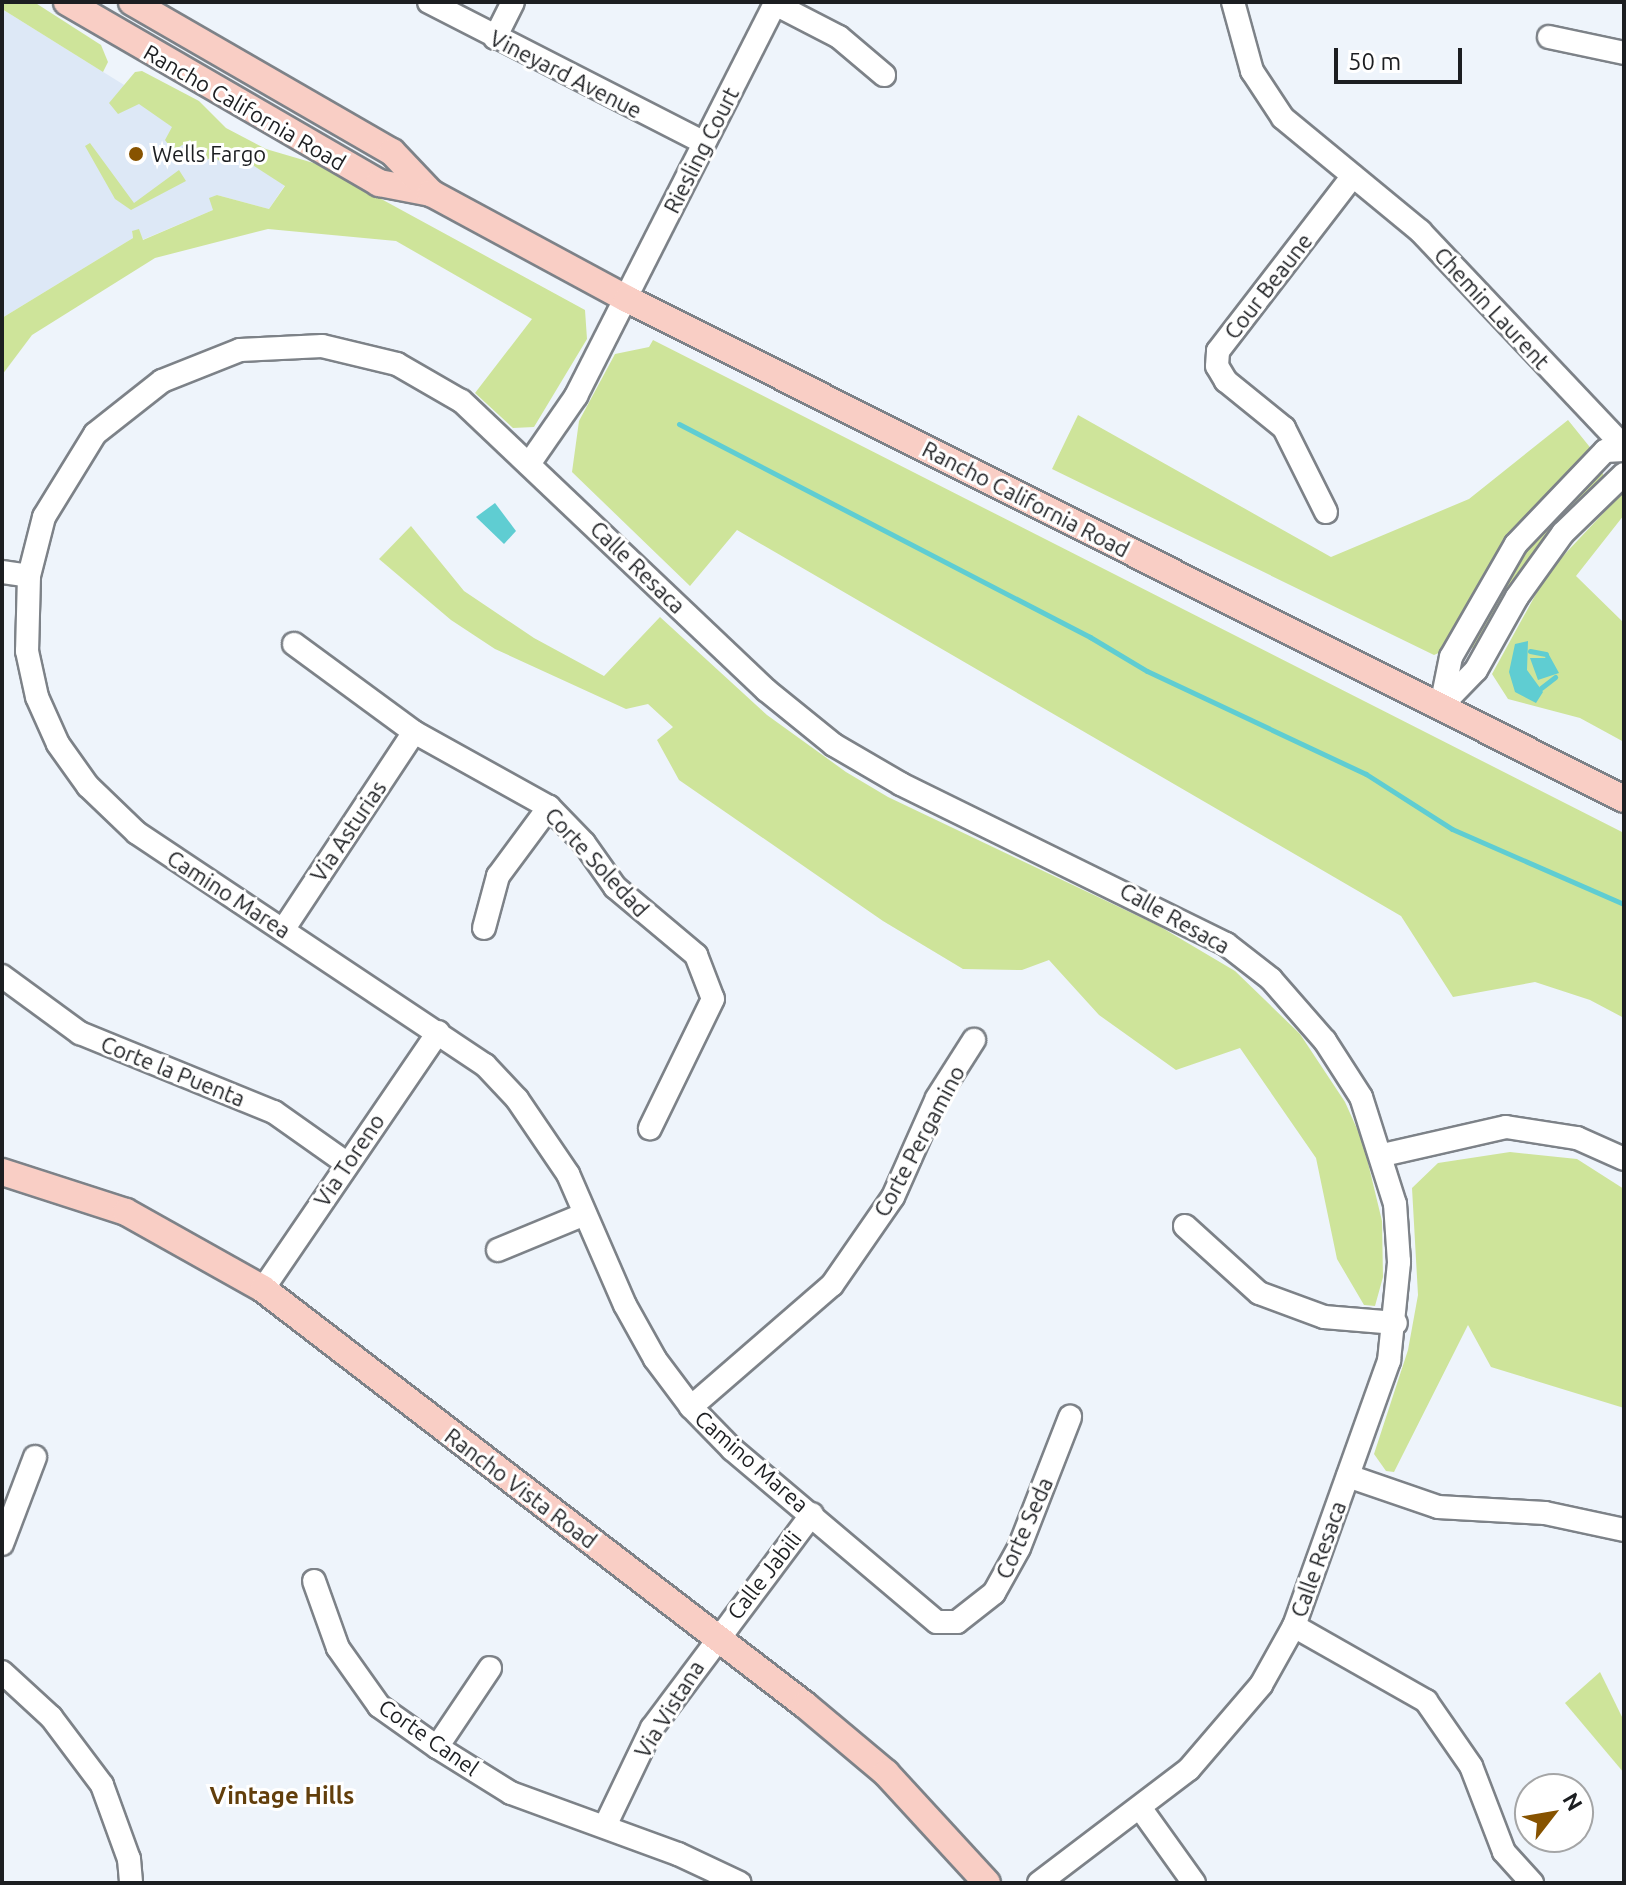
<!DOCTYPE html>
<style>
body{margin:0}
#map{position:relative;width:1626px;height:1885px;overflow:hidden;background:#eef4fb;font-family:Ubuntu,sans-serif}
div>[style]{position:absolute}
.built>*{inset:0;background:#dde8f6}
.green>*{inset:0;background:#cee49a}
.water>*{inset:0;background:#5fcdd2}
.stream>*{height:5px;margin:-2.5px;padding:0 2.5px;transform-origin:2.5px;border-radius:2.5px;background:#5fcdd2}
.roads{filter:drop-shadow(2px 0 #7d8288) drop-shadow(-2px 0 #7d8288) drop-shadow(0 2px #7d8288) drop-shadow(0 -2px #7d8288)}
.minor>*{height:22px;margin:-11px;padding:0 11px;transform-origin:11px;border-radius:11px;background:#fff}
.major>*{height:26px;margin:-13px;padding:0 13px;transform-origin:13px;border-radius:13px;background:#f9cec5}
.dots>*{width:22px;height:22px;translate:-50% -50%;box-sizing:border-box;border:4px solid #fff;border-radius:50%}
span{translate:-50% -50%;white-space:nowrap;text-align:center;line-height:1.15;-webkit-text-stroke:6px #fff;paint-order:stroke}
.street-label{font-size:22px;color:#1c1e21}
.poi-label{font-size:22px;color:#1c1e21}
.left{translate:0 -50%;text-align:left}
.neighbourhood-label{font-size:24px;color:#623e0b;font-weight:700}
.frame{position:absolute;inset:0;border:4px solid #1c1e21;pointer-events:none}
.north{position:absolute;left:1514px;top:1773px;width:80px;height:80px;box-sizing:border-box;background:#fff;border:2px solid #a4a5a6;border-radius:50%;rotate:59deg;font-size:22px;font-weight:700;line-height:32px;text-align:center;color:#1c1e21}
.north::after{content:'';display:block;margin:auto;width:28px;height:36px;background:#875300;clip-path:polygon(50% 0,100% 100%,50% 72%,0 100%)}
.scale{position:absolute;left:1334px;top:48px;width:128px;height:36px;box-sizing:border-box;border:4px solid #1c1e21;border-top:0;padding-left:10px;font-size:24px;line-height:28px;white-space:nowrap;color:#1c1e21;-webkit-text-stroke:6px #fff;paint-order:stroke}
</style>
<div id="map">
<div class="built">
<i style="clip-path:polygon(2px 9px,285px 185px,269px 209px,217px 195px,213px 210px,142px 240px,139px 230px,132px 232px,133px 238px,2px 318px)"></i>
</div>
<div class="green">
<i style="clip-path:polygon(2px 2px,34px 2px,101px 45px,108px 62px,103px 72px,2px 9px)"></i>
<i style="clip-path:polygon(142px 71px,199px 101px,226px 128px,266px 149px,317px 164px,585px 310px,587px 339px,534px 427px,513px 428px,475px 393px,532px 319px,396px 241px,268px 229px,155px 258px,32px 335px,2px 375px,2px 318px,133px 238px,132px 231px,139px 229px,143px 240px,213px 210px,209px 198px,217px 195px,269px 209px,285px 186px,229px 150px,219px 161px,215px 155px,205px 161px,190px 140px,173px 151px,165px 140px,172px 127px,139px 104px,118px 114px,109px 103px,135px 72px)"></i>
<i style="clip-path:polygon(90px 143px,134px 203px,179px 170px,186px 181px,131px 210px,115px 199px,85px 146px)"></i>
<i style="clip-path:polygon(653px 340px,1624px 833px,1624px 1018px,1590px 1000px,1535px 982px,1453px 997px,1401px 916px,737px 530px,690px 586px,572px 472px,579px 421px,615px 354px,649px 347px)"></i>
<i style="clip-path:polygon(1078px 415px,1331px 557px,1469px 499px,1568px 420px,1593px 451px,1448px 649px,1434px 655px,1052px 469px)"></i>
<i style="clip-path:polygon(1601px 470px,1605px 478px,1526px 563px,1478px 647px,1472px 648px,1469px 643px,1517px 556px)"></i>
<i style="clip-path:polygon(1624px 491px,1624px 515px,1576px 576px,1624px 623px,1624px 742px,1580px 718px,1508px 699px,1492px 674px,1548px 572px)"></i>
<i style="clip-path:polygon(411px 526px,464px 591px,534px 638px,604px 676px,660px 617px,767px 715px,846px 772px,888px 797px,1159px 926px,1235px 971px,1300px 1034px,1345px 1102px,1363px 1142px,1382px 1221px,1383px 1277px,1375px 1306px,1364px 1305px,1337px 1259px,1316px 1158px,1240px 1048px,1176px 1070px,1099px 1015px,1049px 960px,1022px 970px,963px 969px,883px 921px,679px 780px,657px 740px,673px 727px,648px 704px,626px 709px,495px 649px,451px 620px,379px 559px)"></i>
<i style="clip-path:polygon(1510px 1152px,1577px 1159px,1624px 1189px,1624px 1408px,1491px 1367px,1468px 1325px,1394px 1472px,1386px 1471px,1374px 1454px,1408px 1350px,1418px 1295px,1412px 1188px,1438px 1163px)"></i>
<i style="clip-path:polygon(1600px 1672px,1624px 1721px,1624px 1773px,1565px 1703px)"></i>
</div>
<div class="water">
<i style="clip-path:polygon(495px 503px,516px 531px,504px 544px,476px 517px)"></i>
<i style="clip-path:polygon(1528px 641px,1527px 670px,1543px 692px,1536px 703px,1515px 692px,1509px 672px,1515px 644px)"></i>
<i style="clip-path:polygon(1548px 653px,1559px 673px,1538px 680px,1530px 658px,1545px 658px)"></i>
</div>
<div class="stream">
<i style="left:679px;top:424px;width:463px;rotate:27.4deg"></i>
<i style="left:1090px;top:637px;width:66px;rotate:30.8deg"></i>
<i style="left:1147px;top:671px;width:242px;rotate:25.2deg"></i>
<i style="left:1366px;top:774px;width:102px;rotate:32.6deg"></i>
<i style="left:1452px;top:829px;width:188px;rotate:23.6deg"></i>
<i style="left:1530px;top:651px;width:16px;rotate:11deg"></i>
<i style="left:1541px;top:688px;width:18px;rotate:-38deg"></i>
</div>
<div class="roads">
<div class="minor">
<i style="left:429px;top:2px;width:309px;rotate:27.1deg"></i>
<i style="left:1233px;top:2px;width:72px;rotate:74.6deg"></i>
<i style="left:1252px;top:71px;width:56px;rotate:56.6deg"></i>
<i style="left:1283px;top:118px;width:178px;rotate:39.5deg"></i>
<i style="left:1420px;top:231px;width:297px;rotate:46.6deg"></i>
<i style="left:775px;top:4px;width:72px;rotate:27.3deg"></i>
<i style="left:839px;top:37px;width:59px;rotate:40.2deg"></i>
<i style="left:1549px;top:37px;width:77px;rotate:12deg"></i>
<i style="left:495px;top:38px;width:40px;rotate:-63.4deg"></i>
<i style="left:529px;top:464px;width:83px;rotate:-55.3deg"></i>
<i style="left:576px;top:396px;width:442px;rotate:-63.1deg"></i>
<i style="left:1326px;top:512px;width:94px;rotate:-116.6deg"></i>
<i style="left:1284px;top:428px;width:75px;rotate:-141deg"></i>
<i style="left:1226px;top:381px;width:17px;rotate:-121deg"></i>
<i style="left:1217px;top:366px;width:15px;rotate:-86deg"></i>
<i style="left:1218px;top:351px;width:221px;rotate:-52.4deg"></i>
<i style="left:2px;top:572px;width:27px;rotate:8deg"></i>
<i style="left:294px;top:644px;width:149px;rotate:36.3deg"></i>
<i style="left:414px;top:732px;width:154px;rotate:29.1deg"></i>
<i style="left:549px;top:807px;width:50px;rotate:45.8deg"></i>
<i style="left:584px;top:843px;width:54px;rotate:54.8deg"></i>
<i style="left:615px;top:887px;width:106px;rotate:40deg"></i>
<i style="left:696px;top:955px;width:47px;rotate:68.9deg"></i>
<i style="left:713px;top:999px;width:144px;rotate:116deg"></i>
<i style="left:1441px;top:706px;width:50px;rotate:-78.5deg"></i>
<i style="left:1451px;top:657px;width:130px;rotate:-60.1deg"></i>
<i style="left:1516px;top:544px;width:129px;rotate:-46.3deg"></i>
<i style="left:1605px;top:451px;width:19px;rotate:-3deg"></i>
<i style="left:1441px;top:706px;width:50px;rotate:-45.8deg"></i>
<i style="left:1476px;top:670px;width:84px;rotate:-60.7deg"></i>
<i style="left:1517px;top:597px;width:79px;rotate:-54.3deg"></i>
<i style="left:1563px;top:533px;width:85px;rotate:-44deg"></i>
<i style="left:484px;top:928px;width:54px;rotate:-74.9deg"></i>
<i style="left:498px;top:876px;width:86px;rotate:-53.5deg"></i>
<i style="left:283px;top:930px;width:237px;rotate:-56.5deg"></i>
<i style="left:2px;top:976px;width:97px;rotate:36.2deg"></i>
<i style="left:80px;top:1033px;width:209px;rotate:22.2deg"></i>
<i style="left:274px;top:1112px;width:88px;rotate:35.3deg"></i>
<i style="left:1383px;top:1155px;width:126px;rotate:-12.8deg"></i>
<i style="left:1506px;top:1127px;width:72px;rotate:8.8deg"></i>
<i style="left:1577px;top:1138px;width:51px;rotate:24.1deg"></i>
<i style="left:1185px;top:1226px;width:100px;rotate:42.2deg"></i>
<i style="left:1259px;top:1293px;width:69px;rotate:20.3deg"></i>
<i style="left:1324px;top:1317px;width:72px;rotate:4.8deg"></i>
<i style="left:498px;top:1250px;width:94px;rotate:-22.5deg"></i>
<i style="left:263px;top:1289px;width:311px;rotate:-55.7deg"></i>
<i style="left:691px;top:1407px;width:186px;rotate:-40.9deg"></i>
<i style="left:832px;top:1285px;width:107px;rotate:-55.3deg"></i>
<i style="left:893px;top:1197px;width:108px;rotate:-66deg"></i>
<i style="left:937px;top:1098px;width:69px;rotate:-57.5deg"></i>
<i style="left:1348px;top:1476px;width:95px;rotate:19deg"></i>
<i style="left:1438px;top:1507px;width:107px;rotate:3.2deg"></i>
<i style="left:1545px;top:1513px;width:81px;rotate:12.1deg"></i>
<i style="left:2px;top:1544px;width:93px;rotate:-69.2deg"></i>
<i style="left:314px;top:1581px;width:71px;rotate:70.3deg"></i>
<i style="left:338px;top:1648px;width:71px;rotate:54.7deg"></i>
<i style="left:379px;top:1706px;width:71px;rotate:35.3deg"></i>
<i style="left:437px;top:1747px;width:87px;rotate:31.9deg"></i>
<i style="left:511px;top:1793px;width:178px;rotate:20.1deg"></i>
<i style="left:678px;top:1854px;width:68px;rotate:25.1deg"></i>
<i style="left:1294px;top:1626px;width:152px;rotate:29.6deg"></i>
<i style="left:1426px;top:1701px;width:79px;rotate:55.3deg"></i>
<i style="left:1471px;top:1766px;width:92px;rotate:69deg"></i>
<i style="left:1504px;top:1852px;width:42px;rotate:47.9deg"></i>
<i style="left:2px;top:1672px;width:67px;rotate:42.6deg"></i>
<i style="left:51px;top:1717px;width:85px;rotate:53.1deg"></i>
<i style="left:102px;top:1785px;width:79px;rotate:70deg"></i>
<i style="left:129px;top:1859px;width:24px;rotate:85deg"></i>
<i style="left:437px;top:1747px;width:95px;rotate:-56.1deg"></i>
<i style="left:1141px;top:1809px;width:91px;rotate:54.4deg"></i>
<i style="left:605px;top:1826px;width:109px;rotate:-64.4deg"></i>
<i style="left:652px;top:1728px;width:267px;rotate:-53.2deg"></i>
<i style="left:1039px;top:1883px;width:188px;rotate:-37.2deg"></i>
<i style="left:1189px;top:1769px;width:111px;rotate:-49.4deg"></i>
<i style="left:1261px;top:1685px;width:68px;rotate:-60.8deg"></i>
<i style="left:1294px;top:1626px;width:282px;rotate:-70.3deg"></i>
<i style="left:1389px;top:1361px;width:100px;rotate:-84.2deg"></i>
<i style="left:1399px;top:1262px;width:58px;rotate:-93.9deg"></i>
<i style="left:1395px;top:1204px;width:112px;rotate:-107.6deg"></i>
<i style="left:1361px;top:1097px;width:67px;rotate:-122.7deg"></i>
<i style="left:1325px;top:1041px;width:82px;rotate:-131.1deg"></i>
<i style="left:1271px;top:979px;width:57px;rotate:-142.1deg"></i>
<i style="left:1226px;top:944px;width:362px;rotate:-153.8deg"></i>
<i style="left:901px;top:784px;width:78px;rotate:-149.8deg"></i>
<i style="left:834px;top:745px;width:87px;rotate:-141deg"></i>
<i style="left:766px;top:690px;width:420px;rotate:-136.5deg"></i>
<i style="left:461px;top:401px;width:74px;rotate:-150deg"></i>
<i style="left:397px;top:364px;width:77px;rotate:-166.5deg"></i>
<i style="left:322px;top:346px;width:82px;rotate:177.2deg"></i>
<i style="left:240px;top:350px;width:84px;rotate:158.3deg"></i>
<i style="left:162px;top:381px;width:85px;rotate:141.7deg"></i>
<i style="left:95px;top:434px;width:97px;rotate:121.6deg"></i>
<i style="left:44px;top:517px;width:61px;rotate:104.3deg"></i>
<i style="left:29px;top:576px;width:75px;rotate:91.5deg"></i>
<i style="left:27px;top:651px;width:47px;rotate:77.7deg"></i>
<i style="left:37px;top:697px;width:51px;rotate:65.9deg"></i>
<i style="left:58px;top:744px;width:52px;rotate:54.5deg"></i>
<i style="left:88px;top:786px;width:68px;rotate:43.8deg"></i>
<i style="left:137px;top:833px;width:418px;rotate:33.7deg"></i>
<i style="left:485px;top:1065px;width:47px;rotate:46.7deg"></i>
<i style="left:517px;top:1099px;width:91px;rotate:55.8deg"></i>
<i style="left:568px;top:1174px;width:143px;rotate:66.5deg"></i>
<i style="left:625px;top:1305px;width:62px;rotate:60.9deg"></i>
<i style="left:655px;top:1359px;width:60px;rotate:53.1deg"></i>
<i style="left:691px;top:1407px;width:59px;rotate:45.7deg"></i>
<i style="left:732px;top:1449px;width:268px;rotate:40.2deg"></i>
<i style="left:937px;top:1622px;width:20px"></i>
<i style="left:957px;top:1622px;width:47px;rotate:-38.1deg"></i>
<i style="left:994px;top:1593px;width:51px;rotate:-60.9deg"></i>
<i style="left:1019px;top:1548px;width:141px;rotate:-68.7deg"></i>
</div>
<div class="major">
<i style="left:67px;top:2px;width:361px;rotate:30.1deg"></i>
<i style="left:379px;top:183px;width:53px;rotate:10.9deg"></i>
<i style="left:132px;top:2px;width:300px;rotate:30deg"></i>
<i style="left:392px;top:152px;width:57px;rotate:46.4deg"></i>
<i style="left:431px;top:193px;width:223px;rotate:28.4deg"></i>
<i style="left:627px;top:299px;width:1115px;rotate:26.63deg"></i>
<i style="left:2px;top:1172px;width:130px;rotate:17.9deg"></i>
<i style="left:126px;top:1212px;width:157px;rotate:29.3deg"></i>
<i style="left:263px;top:1289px;width:683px;rotate:37.51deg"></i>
<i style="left:805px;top:1705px;width:106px;rotate:40deg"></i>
<i style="left:886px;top:1773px;width:149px;rotate:47.4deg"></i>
</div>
</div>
<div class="dots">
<i style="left:136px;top:154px;background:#875300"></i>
</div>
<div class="street-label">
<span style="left:566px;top:74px;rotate:27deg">Vineyard Avenue</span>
<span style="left:245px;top:107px;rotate:30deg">Rancho California Road</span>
<span style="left:701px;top:150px;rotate:-63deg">Riesling Court</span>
<span style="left:1268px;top:286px;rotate:-52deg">Cour Beaune</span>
<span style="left:1492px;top:308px;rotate:47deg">Chemin Laurent</span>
<span style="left:1026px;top:499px;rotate:27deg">Rancho California Road</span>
<span style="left:638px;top:567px;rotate:44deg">Calle Resaca</span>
<span style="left:348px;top:831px;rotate:-56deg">Via Asturias</span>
<span style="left:597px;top:862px;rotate:47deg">Corte Soledad</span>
<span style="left:229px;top:894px;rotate:33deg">Camino Marea</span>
<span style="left:1175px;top:918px;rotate:29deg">Calle Resaca</span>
<span style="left:173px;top:1071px;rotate:22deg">Corte la Puenta</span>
<span style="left:919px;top:1141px;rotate:-62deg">Corte Pergamino</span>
<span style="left:349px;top:1160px;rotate:-56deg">Via Toreno</span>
<span style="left:752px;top:1461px;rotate:41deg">Camino Marea</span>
<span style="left:521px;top:1488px;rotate:37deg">Rancho Vista Road</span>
<span style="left:1024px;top:1528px;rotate:-66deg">Corte Seda</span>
<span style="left:1318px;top:1559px;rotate:-70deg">Calle Resaca</span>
<span style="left:764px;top:1575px;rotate:-52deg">Calle Jabili</span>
<span style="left:669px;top:1709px;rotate:-58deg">Via Vistana</span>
<span style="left:429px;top:1737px;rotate:35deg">Corte Canel</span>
</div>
<div class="poi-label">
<span class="left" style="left:152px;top:154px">Wells Fargo</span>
</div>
<div class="neighbourhood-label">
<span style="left:282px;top:1796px">Vintage Hills</span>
</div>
<div class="frame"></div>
<div class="north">N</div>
<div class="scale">50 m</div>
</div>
